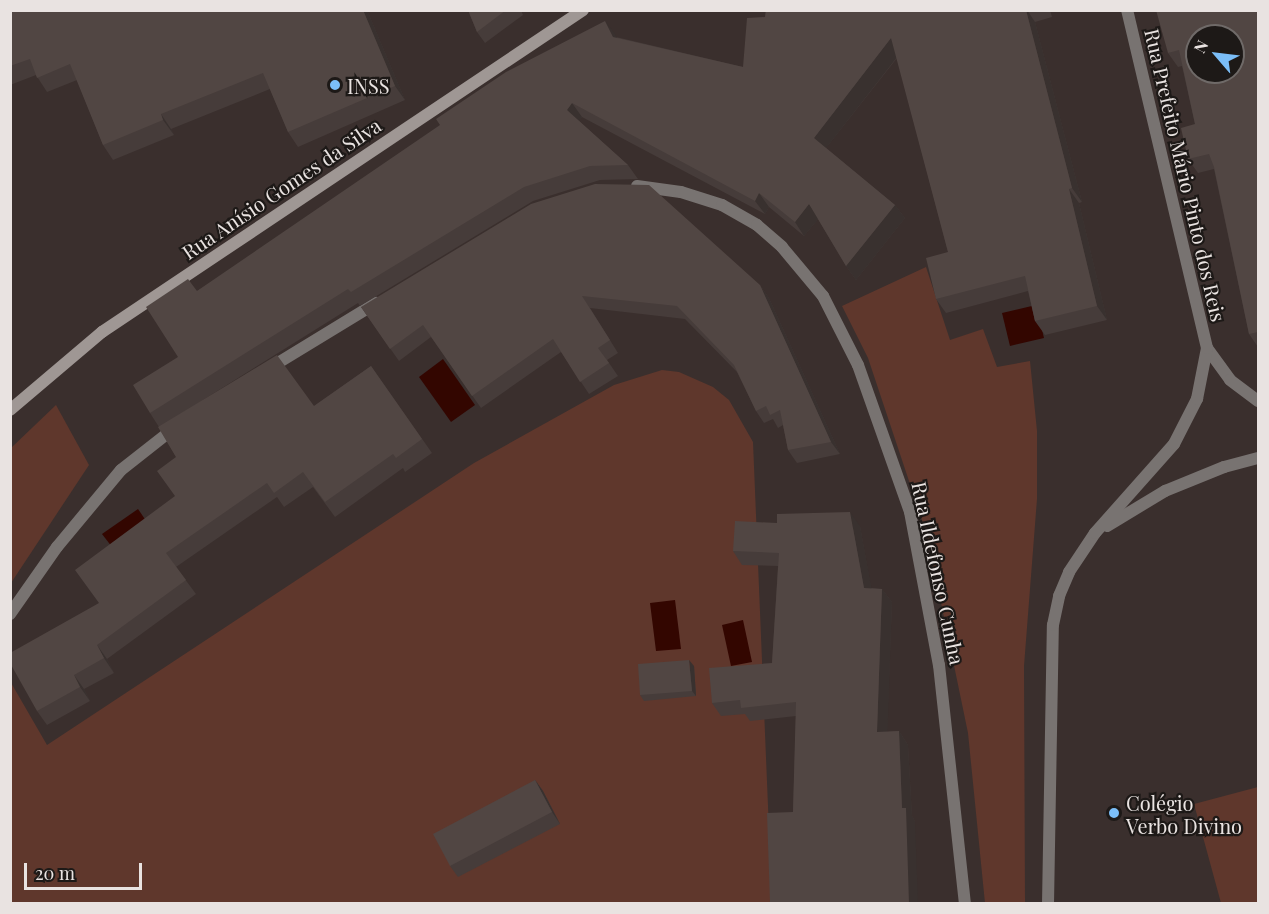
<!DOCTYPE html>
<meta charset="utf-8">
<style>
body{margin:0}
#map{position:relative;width:1269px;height:914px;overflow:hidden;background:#3a2f2d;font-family:"Playfair Display",serif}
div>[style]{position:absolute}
.green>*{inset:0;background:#5f372c}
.water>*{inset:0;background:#330600}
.street>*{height:12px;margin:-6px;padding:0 6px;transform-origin:6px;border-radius:6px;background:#787371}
.secondary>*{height:12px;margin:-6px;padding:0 6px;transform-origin:6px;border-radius:6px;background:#9f9794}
.wall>*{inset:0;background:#463c3a}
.shaded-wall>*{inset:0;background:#39312f}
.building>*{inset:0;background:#514643}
.dots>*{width:16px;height:16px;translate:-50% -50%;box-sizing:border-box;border:3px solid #1d1917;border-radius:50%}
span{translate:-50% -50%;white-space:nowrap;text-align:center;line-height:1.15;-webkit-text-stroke:4.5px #1d1917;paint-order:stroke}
.poi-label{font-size:20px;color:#e9e3e1}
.left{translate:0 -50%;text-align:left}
.street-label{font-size:20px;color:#e9e3e1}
.frame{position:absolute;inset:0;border:12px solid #e9e3e1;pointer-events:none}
.north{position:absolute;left:1185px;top:24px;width:60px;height:60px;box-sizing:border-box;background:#1d1917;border:2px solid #6f6a68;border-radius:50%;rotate:298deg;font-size:16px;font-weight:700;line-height:24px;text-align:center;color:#e9e3e1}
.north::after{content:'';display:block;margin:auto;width:21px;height:27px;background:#7bbef8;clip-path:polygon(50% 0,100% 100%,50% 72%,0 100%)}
.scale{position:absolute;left:24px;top:863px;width:118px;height:27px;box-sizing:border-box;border:3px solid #e9e3e1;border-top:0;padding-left:8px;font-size:18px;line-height:21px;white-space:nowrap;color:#e9e3e1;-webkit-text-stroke:4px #1d1917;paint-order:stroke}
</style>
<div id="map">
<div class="green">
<i style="clip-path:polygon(926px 267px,950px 340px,983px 329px,997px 367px,1030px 361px,1037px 431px,1037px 499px,1024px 666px,1025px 903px,985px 903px,968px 733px,927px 535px,868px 358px,842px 306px)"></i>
<i style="clip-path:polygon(662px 370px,679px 372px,713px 387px,729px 400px,753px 442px,772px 903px,11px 903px,10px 681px,47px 745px,474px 463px,614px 385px)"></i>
<i style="clip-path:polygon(56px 405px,89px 465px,11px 583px,11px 448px)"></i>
<i style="clip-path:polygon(1258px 787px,1258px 903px,1221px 903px,1194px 804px)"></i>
</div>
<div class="water">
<i style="clip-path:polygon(1036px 305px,1044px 338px,1010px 346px,1002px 313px)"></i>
<i style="clip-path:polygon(443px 359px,475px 405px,451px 422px,419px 377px)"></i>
<i style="clip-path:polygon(138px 509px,153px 531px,119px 556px,102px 534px)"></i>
<i style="clip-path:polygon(675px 600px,681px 649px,656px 651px,650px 603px)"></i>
<i style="clip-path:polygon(743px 620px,752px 662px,731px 666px,722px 625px)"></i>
</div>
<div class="street">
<i style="left:637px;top:186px;width:44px;rotate:7.8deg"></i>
<i style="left:681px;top:192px;width:43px;rotate:17.6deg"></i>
<i style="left:722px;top:205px;width:40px;rotate:29.7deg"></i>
<i style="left:757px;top:225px;width:33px;rotate:41deg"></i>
<i style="left:782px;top:247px;width:64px;rotate:50.1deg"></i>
<i style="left:823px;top:296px;width:77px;rotate:63.1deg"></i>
<i style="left:858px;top:365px;width:156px;rotate:70.5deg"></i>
<i style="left:910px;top:512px;width:156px;rotate:79.3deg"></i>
<i style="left:939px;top:665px;width:240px;rotate:83.8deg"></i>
<i style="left:1207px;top:348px;width:39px;rotate:54deg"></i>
<i style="left:1230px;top:380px;width:35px;rotate:37deg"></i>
<i style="left:268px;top:369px;width:127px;rotate:-31.4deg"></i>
<i style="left:1107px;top:526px;width:68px;rotate:-31.1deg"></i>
<i style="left:1165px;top:491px;width:64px;rotate:-22.1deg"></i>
<i style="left:1224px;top:467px;width:35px;rotate:-15deg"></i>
<i style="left:10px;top:614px;width:82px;rotate:-55deg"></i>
<i style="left:57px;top:547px;width:100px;rotate:-50.3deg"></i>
<i style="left:121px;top:470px;width:71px;rotate:-38.2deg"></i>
<i style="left:1048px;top:904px;width:279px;rotate:-89deg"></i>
<i style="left:1053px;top:625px;width:30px;rotate:-78deg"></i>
<i style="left:1059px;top:596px;width:26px;rotate:-67deg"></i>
<i style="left:1069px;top:572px;width:47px;rotate:-56.3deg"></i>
<i style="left:1095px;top:533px;width:119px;rotate:-48.4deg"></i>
<i style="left:1174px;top:444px;width:51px;rotate:-62.9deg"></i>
<i style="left:1197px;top:399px;width:52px;rotate:-78.9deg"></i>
<i style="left:1207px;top:348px;width:347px;rotate:-103.3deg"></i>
</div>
<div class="secondary">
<i style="left:10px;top:410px;width:121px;rotate:-40.3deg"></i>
<i style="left:102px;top:332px;width:579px;rotate:-33.8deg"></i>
</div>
<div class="wall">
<i style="clip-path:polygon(10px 10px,367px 10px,405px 100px,298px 147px,288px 132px,270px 89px,171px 129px,174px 135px,113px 160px,103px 145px,77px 80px,47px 92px,36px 75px,10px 85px)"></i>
<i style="clip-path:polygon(468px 10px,521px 10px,523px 15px,485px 43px,477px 32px)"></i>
<i style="clip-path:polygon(766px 10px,1050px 10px,1052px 17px,1035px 22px,1082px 202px,1079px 203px,1107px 320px,1045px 335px,1035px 321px,1028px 291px,946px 313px,936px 299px,948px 252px,897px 58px,826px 148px,895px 205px,905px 218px,856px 280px,846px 266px,818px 219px,804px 236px,769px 207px,765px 214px,582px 117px,579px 121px,628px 165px,638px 179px,600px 180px,533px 201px,360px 306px,358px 303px,203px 400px,314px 406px,371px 366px,432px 453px,405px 472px,403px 468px,335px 517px,313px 487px,284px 507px,277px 497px,176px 567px,196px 594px,107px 659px,114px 673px,84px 689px,90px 701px,47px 725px,37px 711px,99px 603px,175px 497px,176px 457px,159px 427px,150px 413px,178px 357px,197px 291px,616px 37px,743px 67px,765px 17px)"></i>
<i style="clip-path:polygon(1258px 10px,1258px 347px,1249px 334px,1214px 169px,1198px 173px,1188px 159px,1195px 124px,1182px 66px,1178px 67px,1168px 53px)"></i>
<i style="clip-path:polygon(760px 285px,769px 298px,840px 454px,797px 463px,788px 450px,783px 425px,778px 428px,773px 419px,764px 423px,756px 411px,737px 372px,685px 319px,590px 308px,618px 353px,607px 360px,618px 376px,589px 394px,561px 352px,481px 408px,431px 337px,399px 361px,361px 307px)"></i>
<i style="clip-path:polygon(860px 526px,871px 588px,882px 589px,892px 602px,887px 732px,899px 731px,908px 745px,912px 816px,915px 821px,793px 812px,796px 716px,750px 721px,745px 714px,721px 716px,712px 703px,772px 663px,778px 566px,742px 565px,733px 551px)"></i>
<i style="clip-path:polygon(694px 666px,696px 696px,644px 701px,640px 695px)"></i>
<i style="clip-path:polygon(535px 780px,543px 791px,560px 824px,458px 877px,450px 866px)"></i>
</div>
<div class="shaded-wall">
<i style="clip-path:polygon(363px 10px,367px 10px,405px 100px,395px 86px)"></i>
<i style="clip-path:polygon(1026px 10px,1027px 10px,1035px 22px,1082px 202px,1072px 188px)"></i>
<i style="clip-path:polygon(605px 21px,615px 34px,623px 50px,613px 37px)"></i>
<i style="clip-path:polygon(891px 38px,901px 52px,823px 152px,814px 138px)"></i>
<i style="clip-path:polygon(572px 103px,582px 117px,577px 124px,567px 110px)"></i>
<i style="clip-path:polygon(161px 114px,171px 129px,174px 135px,163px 120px)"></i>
<i style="clip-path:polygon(1069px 189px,1079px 203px,1107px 320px,1097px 306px)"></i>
<i style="clip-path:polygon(759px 193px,769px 207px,765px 214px,755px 201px)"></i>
<i style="clip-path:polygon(809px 204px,819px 218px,804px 236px,795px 222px)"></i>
<i style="clip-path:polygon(895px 205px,905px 218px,856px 280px,846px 266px)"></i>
<i style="clip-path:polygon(760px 285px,769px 298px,840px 454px,831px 442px)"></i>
<i style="clip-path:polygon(850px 512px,860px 526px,874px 602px,864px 588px)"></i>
<i style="clip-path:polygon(882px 589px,892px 602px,887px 746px,877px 732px)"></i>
<i style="clip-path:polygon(97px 645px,107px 659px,114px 673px,104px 658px)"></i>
<i style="clip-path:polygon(689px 660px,694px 666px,696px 696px,692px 691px)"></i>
<i style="clip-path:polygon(74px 675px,84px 689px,90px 701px,80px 687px)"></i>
<i style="clip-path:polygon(899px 731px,908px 745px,912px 816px,915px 821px,918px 903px,909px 903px,902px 808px)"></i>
<i style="clip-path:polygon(535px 780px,543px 791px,560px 824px,552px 812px)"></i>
</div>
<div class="building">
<i style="clip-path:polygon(10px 10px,363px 10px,395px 86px,288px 132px,263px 73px,161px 114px,163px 120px,103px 145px,70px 64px,37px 78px,30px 59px,10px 66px)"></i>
<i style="clip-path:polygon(468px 10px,506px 10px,477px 32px)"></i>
<i style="clip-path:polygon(766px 10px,1026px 10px,1072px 188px,1069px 189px,1097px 306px,1035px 321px,1025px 276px,936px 299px,926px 258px,948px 252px,891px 38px,814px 138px,895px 205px,846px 266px,809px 204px,795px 222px,759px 193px,755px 201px,572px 103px,567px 110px,628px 165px,590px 166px,524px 187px,351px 292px,348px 289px,150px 413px,133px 385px,178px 357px,146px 307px,188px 279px,197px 291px,440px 125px,436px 119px,506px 72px,605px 21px,613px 37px,743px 67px,747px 18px,765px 17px)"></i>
<i style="clip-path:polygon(evenodd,1156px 10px,1258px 10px,1258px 332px,1249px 334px,1214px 167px,1209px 154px,1188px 159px,1181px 128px,1195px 124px,1179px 50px,1168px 53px,1156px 10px,1197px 36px,1233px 36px,1233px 72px,1197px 72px,1197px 36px)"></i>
<i style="clip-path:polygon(595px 184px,649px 185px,760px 285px,831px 442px,788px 450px,780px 410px,770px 415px,766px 406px,756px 411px,734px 365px,677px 306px,582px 296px,610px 340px,598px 348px,609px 363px,580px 382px,553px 339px,472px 396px,423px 325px,390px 349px,361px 307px,531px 204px)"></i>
<i style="clip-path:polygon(277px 355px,314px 406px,371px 366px,422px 439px,396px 458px,393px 454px,325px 502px,303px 472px,274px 493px,267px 483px,166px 553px,186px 580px,97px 645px,104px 658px,74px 675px,80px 687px,37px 711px,10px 663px,10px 653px,99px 603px,75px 570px,175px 496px,157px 471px,176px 457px,158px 427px)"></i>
<i style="clip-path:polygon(850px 512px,864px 588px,882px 589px,877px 732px,899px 731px,902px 808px,906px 808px,909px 903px,770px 903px,767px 813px,793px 812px,796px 702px,741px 708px,740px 700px,712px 703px,709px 668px,772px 663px,779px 553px,733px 551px,735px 521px,777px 523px,777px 514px)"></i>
<i style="clip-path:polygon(689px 660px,692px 691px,640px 695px,638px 664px)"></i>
<i style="clip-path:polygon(535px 780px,552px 812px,450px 866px,433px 834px)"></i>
</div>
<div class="dots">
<i style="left:335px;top:85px;background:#7bbef8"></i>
<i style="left:1114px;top:813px;background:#7bbef8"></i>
</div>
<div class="poi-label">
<span class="left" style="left:347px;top:85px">INSS</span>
<span class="left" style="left:1126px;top:814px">Colégio<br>Verbo Divino</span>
</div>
<div class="street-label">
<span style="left:1186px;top:175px;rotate:77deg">Rua Prefeito Mário Pinto dos Reis</span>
<span style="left:281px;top:188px;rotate:-34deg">Rua Anísio Gomes da Silva</span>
<span style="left:939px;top:573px;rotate:78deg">Rua Ildefonso Cunha</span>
</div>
<div class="frame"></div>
<div class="north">N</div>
<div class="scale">20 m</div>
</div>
